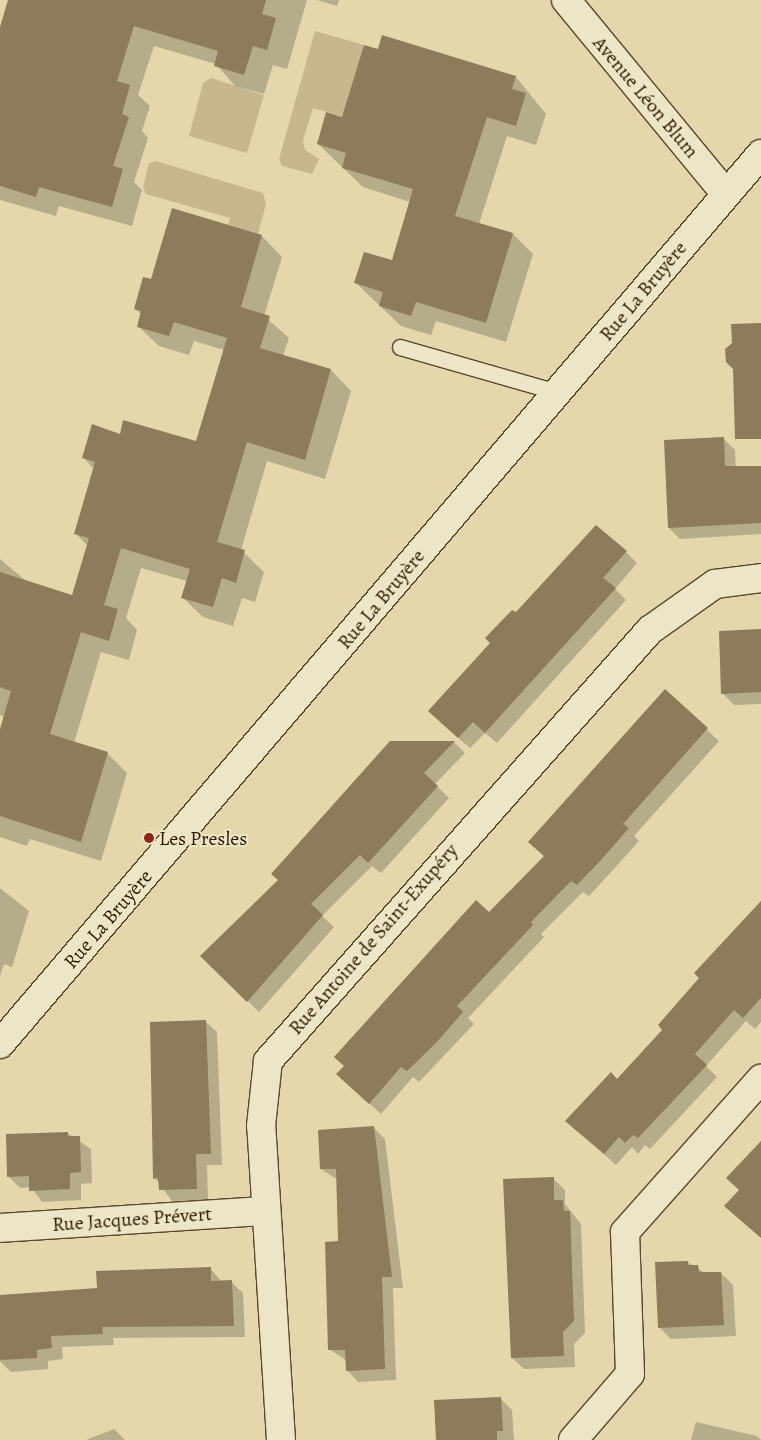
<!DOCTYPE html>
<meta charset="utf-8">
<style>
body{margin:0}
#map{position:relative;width:761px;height:1440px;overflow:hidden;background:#e5d7ac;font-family:Alegreya,serif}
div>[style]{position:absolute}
.green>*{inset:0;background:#c6b78f}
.shadow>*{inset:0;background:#0003}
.building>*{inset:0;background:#8c7c59}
.roads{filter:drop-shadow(1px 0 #5a482b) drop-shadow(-1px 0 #5a482b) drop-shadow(0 1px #5a482b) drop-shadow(0 -1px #5a482b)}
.service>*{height:15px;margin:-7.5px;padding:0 7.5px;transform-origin:7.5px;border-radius:7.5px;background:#eee5c9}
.minor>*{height:28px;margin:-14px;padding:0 14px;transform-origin:14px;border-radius:14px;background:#eee5c9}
.dots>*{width:14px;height:14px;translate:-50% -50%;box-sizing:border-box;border:2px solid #eee5c9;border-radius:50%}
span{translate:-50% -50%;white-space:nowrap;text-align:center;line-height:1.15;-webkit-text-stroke:4px #eee5c9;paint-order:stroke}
.street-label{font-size:20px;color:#2c1900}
.poi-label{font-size:20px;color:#2c1900}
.left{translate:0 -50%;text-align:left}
</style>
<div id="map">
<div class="green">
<i style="clip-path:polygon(315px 31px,364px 45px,344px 117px,313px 108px,303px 141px,305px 150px,319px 159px,312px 174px,282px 166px,279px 159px)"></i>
<i style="clip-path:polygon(211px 78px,264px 95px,247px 153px,189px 136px,203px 83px)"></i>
<i style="clip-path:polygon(156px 161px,263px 193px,266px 204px,258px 234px,228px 225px,230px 218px,146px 194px,143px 187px,149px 163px)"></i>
</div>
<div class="shadow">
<i style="clip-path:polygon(10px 0,307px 0,287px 69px,273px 65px,264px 94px,235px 86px,216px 64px,154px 46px,138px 95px,150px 106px,142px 131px,148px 138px,134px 182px,142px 190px,132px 226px,59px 206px,56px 216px,0 200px,0 31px)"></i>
<i style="clip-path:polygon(317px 0,339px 0,337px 6px)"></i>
<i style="clip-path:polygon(516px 77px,546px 114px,536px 145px,507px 136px,479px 224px,513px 234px,533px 254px,506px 342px,436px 321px,431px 335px,401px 326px,356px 283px,393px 261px,410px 202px,363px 187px,318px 144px,343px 118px)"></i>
<i style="clip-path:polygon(262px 236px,282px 257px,264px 316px,289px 338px,283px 356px,331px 370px,351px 391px,325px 479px,267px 461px,241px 550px,264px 572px,255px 602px,242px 598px,233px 626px,203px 617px,182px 597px,187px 581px,141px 568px,126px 618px,137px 630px,129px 660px,101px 652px,74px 743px,107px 753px,127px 773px,101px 861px,30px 839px,27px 846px,0 837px,0 734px,5px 717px,0 715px,0 559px,26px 581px,73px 597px,88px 546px,75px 533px,94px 469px,83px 457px,121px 435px,197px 443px,224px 350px,194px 341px,189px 355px,159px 346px,138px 326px,142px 315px,135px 309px,152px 281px)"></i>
<i style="clip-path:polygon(724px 439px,735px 450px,737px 502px,761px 472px,761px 534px,680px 539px,669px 528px)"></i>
<i style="clip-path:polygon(626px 552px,637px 563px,615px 589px,626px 600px,497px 743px,485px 733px,470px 748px,440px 722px,516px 614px)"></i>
<i style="clip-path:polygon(761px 630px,761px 704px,734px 705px,722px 693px)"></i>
<i style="clip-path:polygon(665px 691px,719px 741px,634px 836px,639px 841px,612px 871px,589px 896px,583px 892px,541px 934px,544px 937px,468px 1018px,474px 1024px,419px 1082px,413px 1077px,381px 1114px,350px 1086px,489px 913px,545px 857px,529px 842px)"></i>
<i style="clip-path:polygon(391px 742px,454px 742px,465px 753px,435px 784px,449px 798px,381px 873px,372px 866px,322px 916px,334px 927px,259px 1012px,201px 956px,279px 880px)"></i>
<i style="clip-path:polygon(0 888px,29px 911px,12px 967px,4px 964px,0 976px)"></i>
<i style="clip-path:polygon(761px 975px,761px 1022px,755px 1029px,746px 1021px,706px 1066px,717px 1077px,650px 1149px,645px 1145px,638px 1154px,632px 1147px,616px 1165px,579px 1132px,617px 1080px)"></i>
<i style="clip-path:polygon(205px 1021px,217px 1032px,222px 1165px,207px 1165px,208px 1200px,172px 1201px,155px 1178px)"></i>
<i style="clip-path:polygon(374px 1128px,385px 1139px,403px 1288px,393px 1288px,396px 1380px,358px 1382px,347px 1370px,347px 1361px,329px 1349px,340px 1242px,338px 1180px,321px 1169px)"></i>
<i style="clip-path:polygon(67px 1133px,91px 1149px,92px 1183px,81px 1184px,81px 1200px,42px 1202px,31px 1187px,20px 1188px,8px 1176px)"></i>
<i style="clip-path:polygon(553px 1178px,565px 1190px,565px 1204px,581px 1224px,585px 1333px,574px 1344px,575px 1367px,524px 1369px,512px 1358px)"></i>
<i style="clip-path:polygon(687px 1262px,705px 1273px,721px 1273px,733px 1285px,736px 1336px,671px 1339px,659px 1327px)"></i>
<i style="clip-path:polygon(210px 1268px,222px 1282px,231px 1282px,243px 1293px,245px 1337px,113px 1338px,114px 1345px,62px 1347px,63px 1359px,48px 1361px,48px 1369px,11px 1372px,0 1361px,0 1296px,99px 1289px)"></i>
<i style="clip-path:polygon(501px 1399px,512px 1410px,514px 1440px,437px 1440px)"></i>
<i style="clip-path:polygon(696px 1422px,757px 1436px,761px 1440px,691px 1440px)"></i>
<i style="clip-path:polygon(114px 1429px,125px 1440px,86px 1440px)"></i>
</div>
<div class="building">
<i style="clip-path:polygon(8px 0,266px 0,262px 14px,276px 18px,267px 50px,253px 46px,244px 75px,214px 66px,218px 51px,134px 26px,117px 81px,130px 85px,122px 114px,129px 117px,113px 166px,123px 169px,112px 207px,39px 187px,36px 197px,0 186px,0 27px)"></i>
<i style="clip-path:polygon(382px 35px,516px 76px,512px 89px,526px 93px,516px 126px,487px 117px,455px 216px,513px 233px,486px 323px,416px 302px,411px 316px,379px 306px,383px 292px,354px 283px,364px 252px,392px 260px,413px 189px,342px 168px,346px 153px,317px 144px,326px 112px,342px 117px,364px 45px,378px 49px)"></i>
<i style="clip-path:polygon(172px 208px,262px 235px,241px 307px,270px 316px,260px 348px,331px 369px,305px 460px,247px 442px,217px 542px,245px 550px,236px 583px,222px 578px,213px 607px,181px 598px,190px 569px,121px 548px,104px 605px,118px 609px,109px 641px,81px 632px,50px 734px,108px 752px,81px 842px,0 816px,0 729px,11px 691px,0 687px,0 572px,72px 595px,89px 538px,74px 534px,95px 462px,82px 458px,92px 424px,120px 434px,123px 420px,196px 441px,227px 338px,174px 322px,169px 336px,137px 327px,141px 311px,134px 309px,143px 277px,151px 279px)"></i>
<i style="clip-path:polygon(761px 323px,761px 439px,735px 439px,733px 369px,726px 362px,725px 349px,732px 343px,731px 324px)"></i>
<i style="clip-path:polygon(724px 437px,725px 466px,761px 466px,761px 523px,668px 528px,664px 440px)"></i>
<i style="clip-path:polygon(596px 525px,627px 551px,603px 578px,616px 588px,485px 733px,473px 722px,458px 738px,428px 711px,490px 643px,485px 638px,512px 610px,516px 612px)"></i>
<i style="clip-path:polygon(761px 629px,761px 692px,721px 694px,719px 631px)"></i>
<i style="clip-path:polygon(665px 689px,708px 728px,623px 824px,629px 828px,601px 860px,577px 885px,571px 881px,531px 922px,533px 925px,457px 1006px,463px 1012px,436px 1043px,407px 1071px,401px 1067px,369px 1104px,336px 1074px,344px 1066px,334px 1057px,476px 900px,489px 912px,544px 856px,528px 842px)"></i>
<i style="clip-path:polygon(390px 741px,455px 741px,424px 773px,438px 786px,368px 863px,360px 855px,311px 904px,323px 915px,247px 1002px,200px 956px,278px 880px,271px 874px)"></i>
<i style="clip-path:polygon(761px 901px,761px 998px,743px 1018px,734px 1010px,695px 1054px,707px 1065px,638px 1138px,633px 1135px,625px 1143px,619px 1137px,604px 1154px,565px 1121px,611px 1072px,617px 1079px,662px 1030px,658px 1025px,699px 978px,694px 973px)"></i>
<i style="clip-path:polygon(206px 1020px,211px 1154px,196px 1154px,197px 1189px,159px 1190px,158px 1178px,153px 1179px,150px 1022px)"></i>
<i style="clip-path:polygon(374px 1126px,392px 1277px,382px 1277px,385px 1369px,346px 1371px,345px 1350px,328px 1350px,325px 1242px,338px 1241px,336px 1169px,320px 1169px,318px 1130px)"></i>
<i style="clip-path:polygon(68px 1132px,68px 1136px,80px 1136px,81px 1172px,70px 1173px,70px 1189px,29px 1191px,29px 1176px,7px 1177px,6px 1134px)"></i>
<i style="clip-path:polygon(761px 1141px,761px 1238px,724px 1206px,739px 1190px,726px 1178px)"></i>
<i style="clip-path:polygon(554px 1177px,554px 1200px,563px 1200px,564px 1211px,570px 1211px,574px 1321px,563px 1332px,564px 1356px,511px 1358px,503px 1179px)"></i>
<i style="clip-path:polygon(688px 1261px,688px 1265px,698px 1265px,699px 1272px,721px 1272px,724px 1325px,658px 1328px,655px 1262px)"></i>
<i style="clip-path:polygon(211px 1267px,211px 1281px,232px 1280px,234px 1326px,102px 1327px,103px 1334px,51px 1336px,52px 1348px,37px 1350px,37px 1358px,0 1360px,0 1295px,97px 1288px,96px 1271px)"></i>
<i style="clip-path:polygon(501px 1397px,503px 1431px,497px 1431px,497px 1440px,436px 1440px,434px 1400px)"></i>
</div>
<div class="roads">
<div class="service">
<i style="left:400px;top:347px;width:163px;rotate:16deg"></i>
</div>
<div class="minor">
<i style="left:566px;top:0;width:251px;rotate:50.5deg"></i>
<i style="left:0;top:1044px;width:1171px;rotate:-49.47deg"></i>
<i style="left:0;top:1228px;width:265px;rotate:-3.7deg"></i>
<i style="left:281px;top:1440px;width:315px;rotate:-93.6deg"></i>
<i style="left:261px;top:1126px;width:65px;rotate:-83.9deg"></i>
<i style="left:268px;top:1061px;width:576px;rotate:-48.45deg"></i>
<i style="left:650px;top:630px;width:80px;rotate:-35.3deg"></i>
<i style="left:715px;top:584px;width:46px;rotate:-7.4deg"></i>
<i style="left:573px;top:1440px;width:87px;rotate:-49.2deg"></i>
<i style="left:630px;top:1374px;width:142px;rotate:-92deg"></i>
<i style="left:625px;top:1232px;width:205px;rotate:-48.4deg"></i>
</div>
</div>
<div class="dots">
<i style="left:149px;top:838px;background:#8f2418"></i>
</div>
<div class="street-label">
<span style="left:646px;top:97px;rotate:50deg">Avenue Léon Blum</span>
<span style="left:643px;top:291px;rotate:-50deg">Rue La Bruyère</span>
<span style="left:381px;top:599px;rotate:-50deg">Rue La Bruyère</span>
<span style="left:108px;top:919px;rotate:-49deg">Rue La Bruyère</span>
<span style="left:373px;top:939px;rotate:-49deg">Rue Antoine de Saint-Exupéry</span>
<span style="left:132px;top:1219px;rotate:-4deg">Rue Jacques Prévert</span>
</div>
<div class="poi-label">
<span class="left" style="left:159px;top:838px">Les Presles</span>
</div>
</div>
